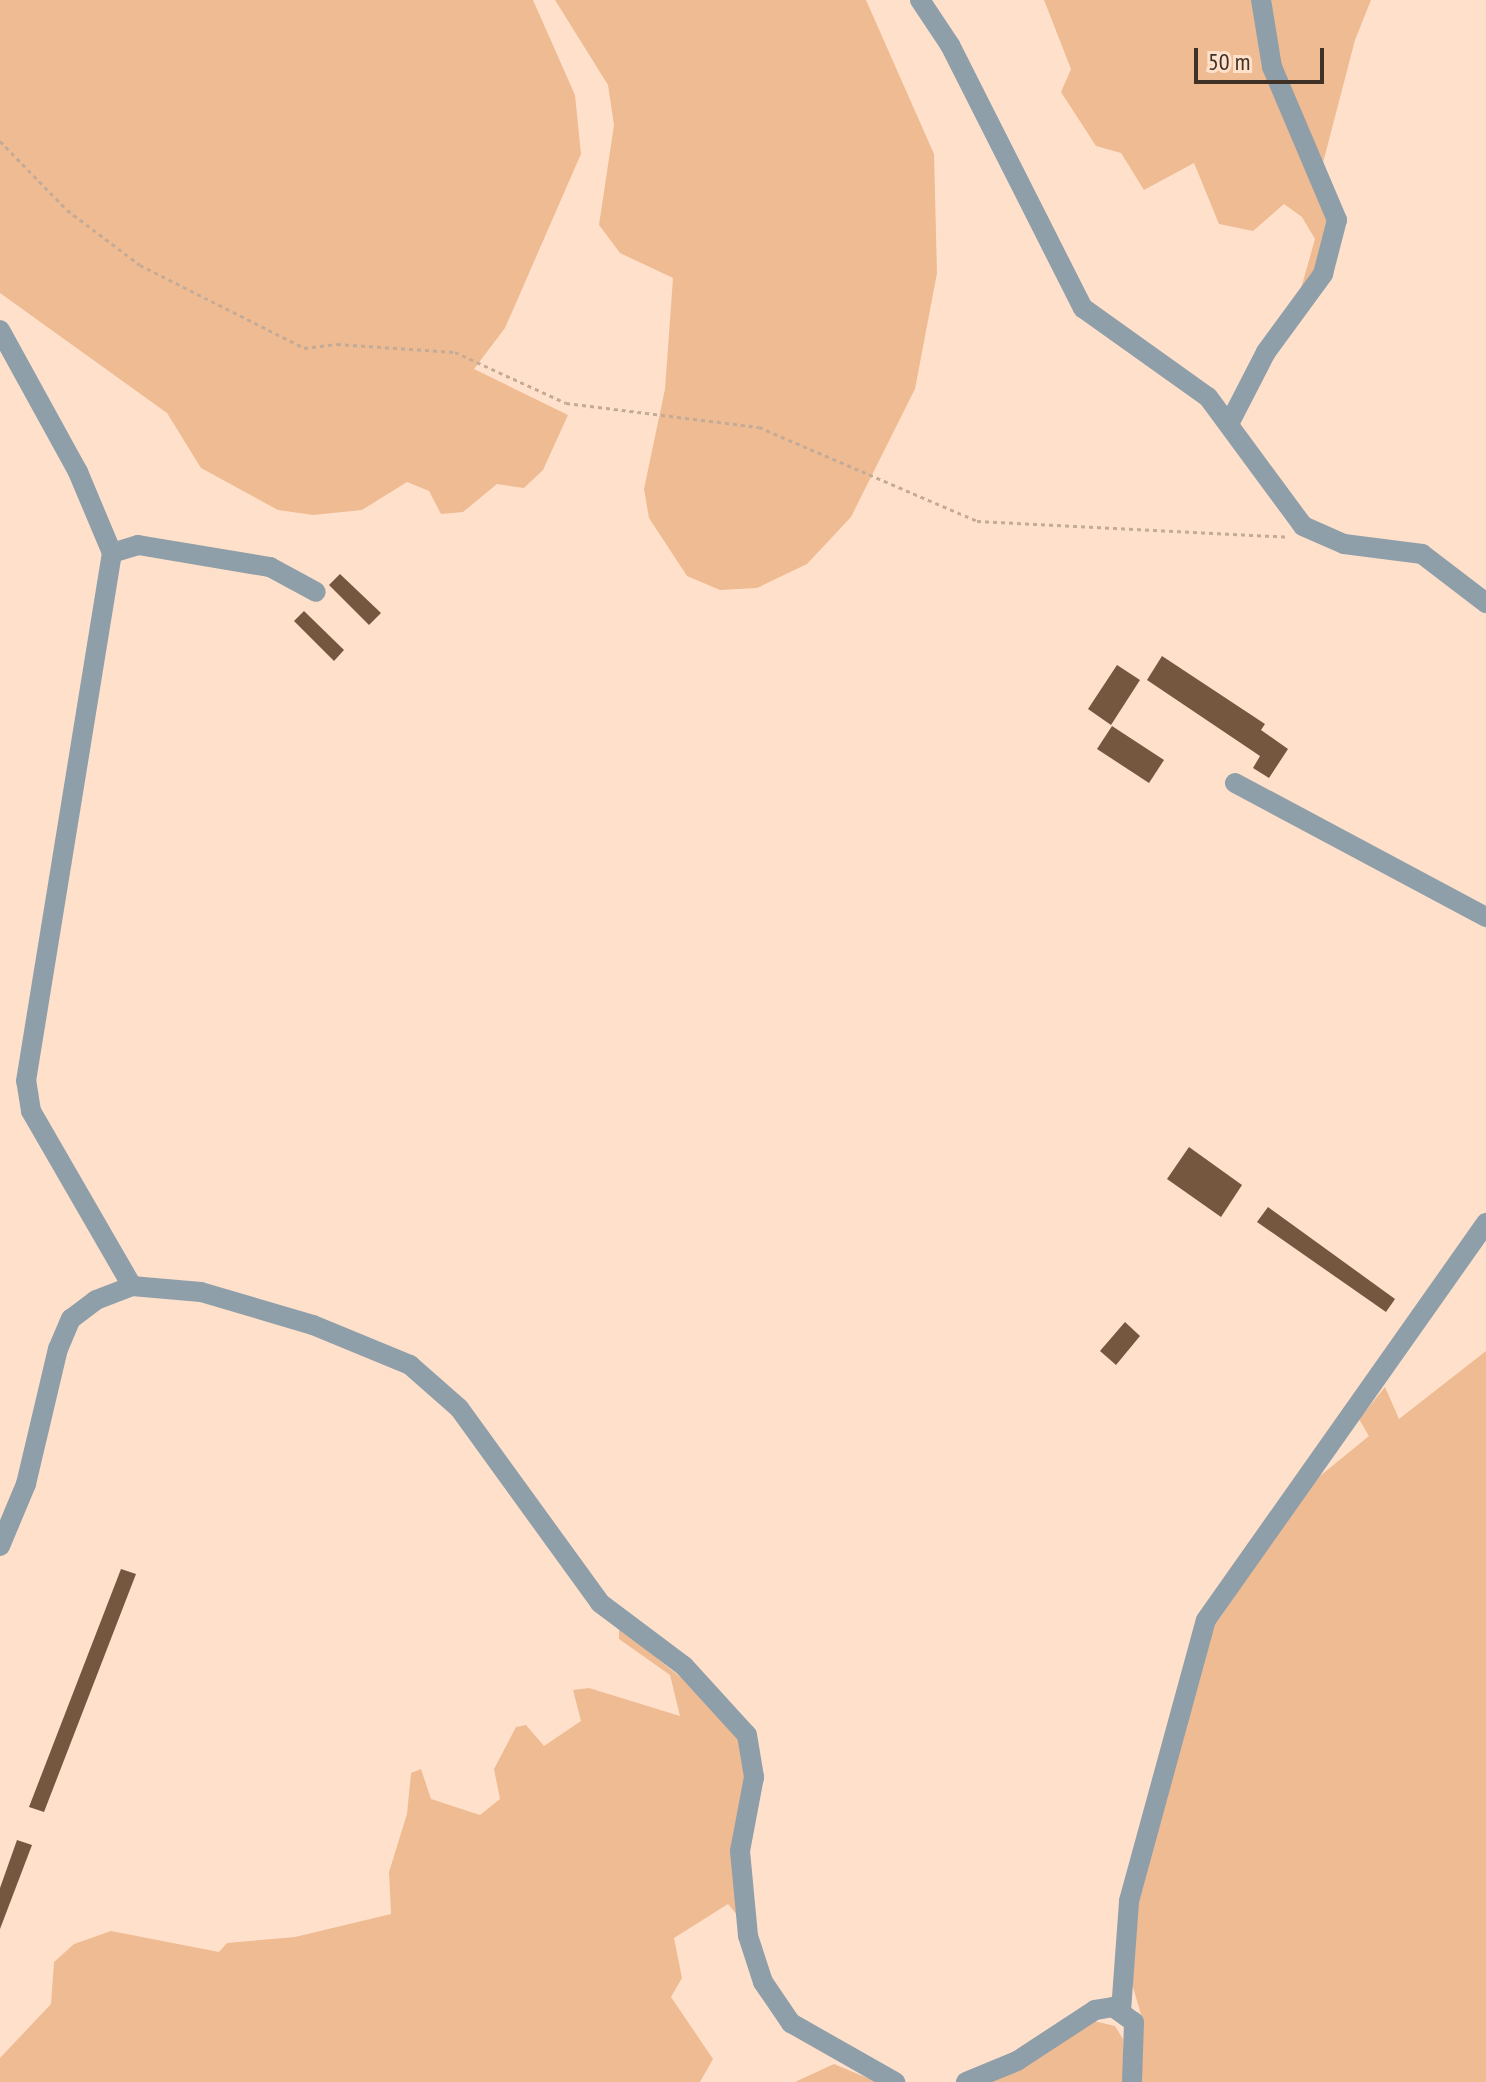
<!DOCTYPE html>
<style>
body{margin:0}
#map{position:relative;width:1486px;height:2082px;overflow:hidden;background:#ffe1cb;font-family:"PT Sans Narrow",sans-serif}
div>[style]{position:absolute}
.green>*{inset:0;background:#efbb93}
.building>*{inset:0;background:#75563e}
.path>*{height:3px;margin-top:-1.5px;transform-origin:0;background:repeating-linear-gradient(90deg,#c4ab98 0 4px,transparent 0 8px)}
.minor>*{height:20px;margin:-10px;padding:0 10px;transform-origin:10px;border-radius:10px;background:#8f9faa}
span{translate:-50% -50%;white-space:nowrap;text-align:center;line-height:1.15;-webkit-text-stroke:8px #ffe1cb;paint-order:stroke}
.scale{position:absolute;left:1194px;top:48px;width:130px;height:36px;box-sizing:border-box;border:4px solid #3f3126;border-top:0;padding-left:10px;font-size:24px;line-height:28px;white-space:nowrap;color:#3f3126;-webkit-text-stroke:6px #ffe1cb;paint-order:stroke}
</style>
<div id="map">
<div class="green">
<i style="clip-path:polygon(0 0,533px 0,575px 95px,581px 154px,505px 328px,474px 369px,568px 415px,543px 470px,524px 488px,497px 484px,463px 512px,441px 514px,429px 491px,407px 482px,362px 510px,313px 515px,278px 510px,201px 468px,167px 413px,0 293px)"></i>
<i style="clip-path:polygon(555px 0,866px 0,934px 154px,937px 273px,915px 389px,851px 517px,807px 564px,757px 588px,720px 590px,687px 576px,649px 518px,644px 489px,665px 389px,673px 278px,620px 253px,599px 225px,614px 125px,608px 85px)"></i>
<i style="clip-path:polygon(1044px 0,1371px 0,1355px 40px,1318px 182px,1330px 221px,1329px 243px,1298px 299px,1315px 239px,1302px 217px,1284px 204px,1253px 231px,1219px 224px,1194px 163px,1144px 190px,1121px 153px,1096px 146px,1061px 92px,1071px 69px)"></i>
<i style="clip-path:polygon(1486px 1351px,1486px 2082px,1138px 2082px,1142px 2018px,1130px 1977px,1139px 1890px,1205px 1639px,1315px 1480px,1369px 1436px,1359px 1419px,1385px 1387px,1399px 1419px)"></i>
<i style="clip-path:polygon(619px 1628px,718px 1707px,749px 1756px,738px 1916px,728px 1904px,674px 1938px,682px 1978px,671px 1997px,713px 2059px,700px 2082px,0 2082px,0 2058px,51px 2004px,54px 1962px,74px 1944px,111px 1931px,219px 1952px,227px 1943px,295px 1937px,391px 1914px,389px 1872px,407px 1814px,411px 1773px,421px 1769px,431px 1799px,480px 1815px,500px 1799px,494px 1769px,516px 1727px,526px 1725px,544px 1746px,581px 1721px,573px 1690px,589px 1688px,680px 1716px,670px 1675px,619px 1639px)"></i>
<i style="clip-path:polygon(1094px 2021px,1115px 2026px,1123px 2039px,1123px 2082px,982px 2082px)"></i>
<i style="clip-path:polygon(834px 2064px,877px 2082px,795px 2082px)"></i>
</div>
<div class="building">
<i style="clip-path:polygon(340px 574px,381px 613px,369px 625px,329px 585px)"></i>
<i style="clip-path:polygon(304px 611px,344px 650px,334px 661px,294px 621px)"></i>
<i style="clip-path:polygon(1162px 656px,1265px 724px,1261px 730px,1288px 749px,1269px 778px,1253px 768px,1260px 756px,1147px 680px)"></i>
<i style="clip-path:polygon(1117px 665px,1140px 680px,1111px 725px,1088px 709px)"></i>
<i style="clip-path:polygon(1112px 726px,1164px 760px,1149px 783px,1097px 749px)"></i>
<i style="clip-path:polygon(1189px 1147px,1242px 1185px,1221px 1217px,1167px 1179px)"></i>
<i style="clip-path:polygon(1268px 1207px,1395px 1299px,1386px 1312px,1257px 1222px)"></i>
<i style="clip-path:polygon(1125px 1322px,1140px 1336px,1116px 1365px,1100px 1351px)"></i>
<i style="clip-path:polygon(121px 1569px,136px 1574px,44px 1812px,29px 1807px)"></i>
<i style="clip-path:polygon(17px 1840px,32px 1845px,0 1929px,0 1888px)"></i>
</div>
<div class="path">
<i style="left:0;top:141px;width:96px;rotate:45.8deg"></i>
<i style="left:67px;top:210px;width:91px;rotate:37deg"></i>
<i style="left:140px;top:265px;width:184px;rotate:26.8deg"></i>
<i style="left:304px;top:348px;width:33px;rotate:-7deg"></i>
<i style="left:337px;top:344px;width:118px;rotate:3.9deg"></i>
<i style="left:455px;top:352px;width:122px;rotate:24.7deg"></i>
<i style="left:566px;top:403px;width:194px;rotate:7.1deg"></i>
<i style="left:759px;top:427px;width:237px;rotate:23.3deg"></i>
<i style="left:977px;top:521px;width:312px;rotate:2.9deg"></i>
</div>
<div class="minor">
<i style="left:920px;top:0;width:54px;rotate:56.3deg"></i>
<i style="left:950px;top:45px;width:295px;rotate:63.2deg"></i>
<i style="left:1083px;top:308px;width:153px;rotate:35.5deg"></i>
<i style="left:1208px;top:397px;width:160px;rotate:53.6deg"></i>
<i style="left:1303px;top:526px;width:45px;rotate:23.7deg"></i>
<i style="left:1344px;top:544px;width:79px;rotate:7.3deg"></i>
<i style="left:1422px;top:554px;width:81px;rotate:37.4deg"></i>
<i style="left:0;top:330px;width:162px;rotate:61.2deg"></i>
<i style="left:78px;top:472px;width:88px;rotate:67.2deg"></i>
<i style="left:1229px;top:424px;width:81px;rotate:-62.8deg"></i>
<i style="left:1266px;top:352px;width:97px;rotate:-53.8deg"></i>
<i style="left:1323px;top:274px;width:56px;rotate:-75.5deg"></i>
<i style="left:1337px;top:220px;width:166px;rotate:-113deg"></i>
<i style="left:1272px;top:67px;width:68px;rotate:-99.3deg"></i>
<i style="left:1235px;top:783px;width:285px;rotate:28.1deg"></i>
<i style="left:132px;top:1286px;width:202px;rotate:-120deg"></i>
<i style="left:31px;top:1111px;width:30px;rotate:-99deg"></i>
<i style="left:26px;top:1081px;width:535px;rotate:-80.75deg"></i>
<i style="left:112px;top:553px;width:27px;rotate:-17deg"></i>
<i style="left:138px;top:545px;width:134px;rotate:9.5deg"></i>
<i style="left:270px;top:567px;width:52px;rotate:28.5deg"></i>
<i style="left:0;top:1546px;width:67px;rotate:-67.2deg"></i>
<i style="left:26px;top:1484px;width:139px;rotate:-76.7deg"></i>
<i style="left:58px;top:1349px;width:33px;rotate:-67deg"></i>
<i style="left:71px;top:1319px;width:31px;rotate:-37deg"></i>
<i style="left:96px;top:1300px;width:39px;rotate:-21deg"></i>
<i style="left:132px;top:1286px;width:69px;rotate:5deg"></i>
<i style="left:201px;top:1292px;width:117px;rotate:16.4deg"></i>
<i style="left:313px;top:1325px;width:105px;rotate:22.4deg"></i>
<i style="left:410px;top:1365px;width:65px;rotate:41.3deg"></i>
<i style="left:459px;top:1408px;width:241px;rotate:54.1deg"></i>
<i style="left:600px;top:1603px;width:105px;rotate:36.9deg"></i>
<i style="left:684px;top:1666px;width:93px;rotate:47.6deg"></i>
<i style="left:747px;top:1735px;width:43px;rotate:80.5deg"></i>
<i style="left:754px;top:1777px;width:75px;rotate:100.7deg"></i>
<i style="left:740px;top:1851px;width:85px;rotate:84.6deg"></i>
<i style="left:748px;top:1936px;width:48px;rotate:71.9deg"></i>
<i style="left:763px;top:1982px;width:50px;rotate:55.7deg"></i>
<i style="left:791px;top:2023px;width:120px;rotate:29.6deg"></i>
<i style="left:1121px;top:2011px;width:110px;rotate:-85.8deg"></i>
<i style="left:1129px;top:1901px;width:291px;rotate:-74.7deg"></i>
<i style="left:1206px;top:1620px;width:486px;rotate:-54.8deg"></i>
<i style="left:966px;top:2082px;width:55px;rotate:-22.4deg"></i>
<i style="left:1017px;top:2061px;width:93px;rotate:-33.2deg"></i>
<i style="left:1095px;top:2010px;width:18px;rotate:-9deg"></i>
<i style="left:1113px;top:2007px;width:26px;rotate:36deg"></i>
<i style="left:1134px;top:2022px;width:60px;rotate:91.9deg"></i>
</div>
<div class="scale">50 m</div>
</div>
